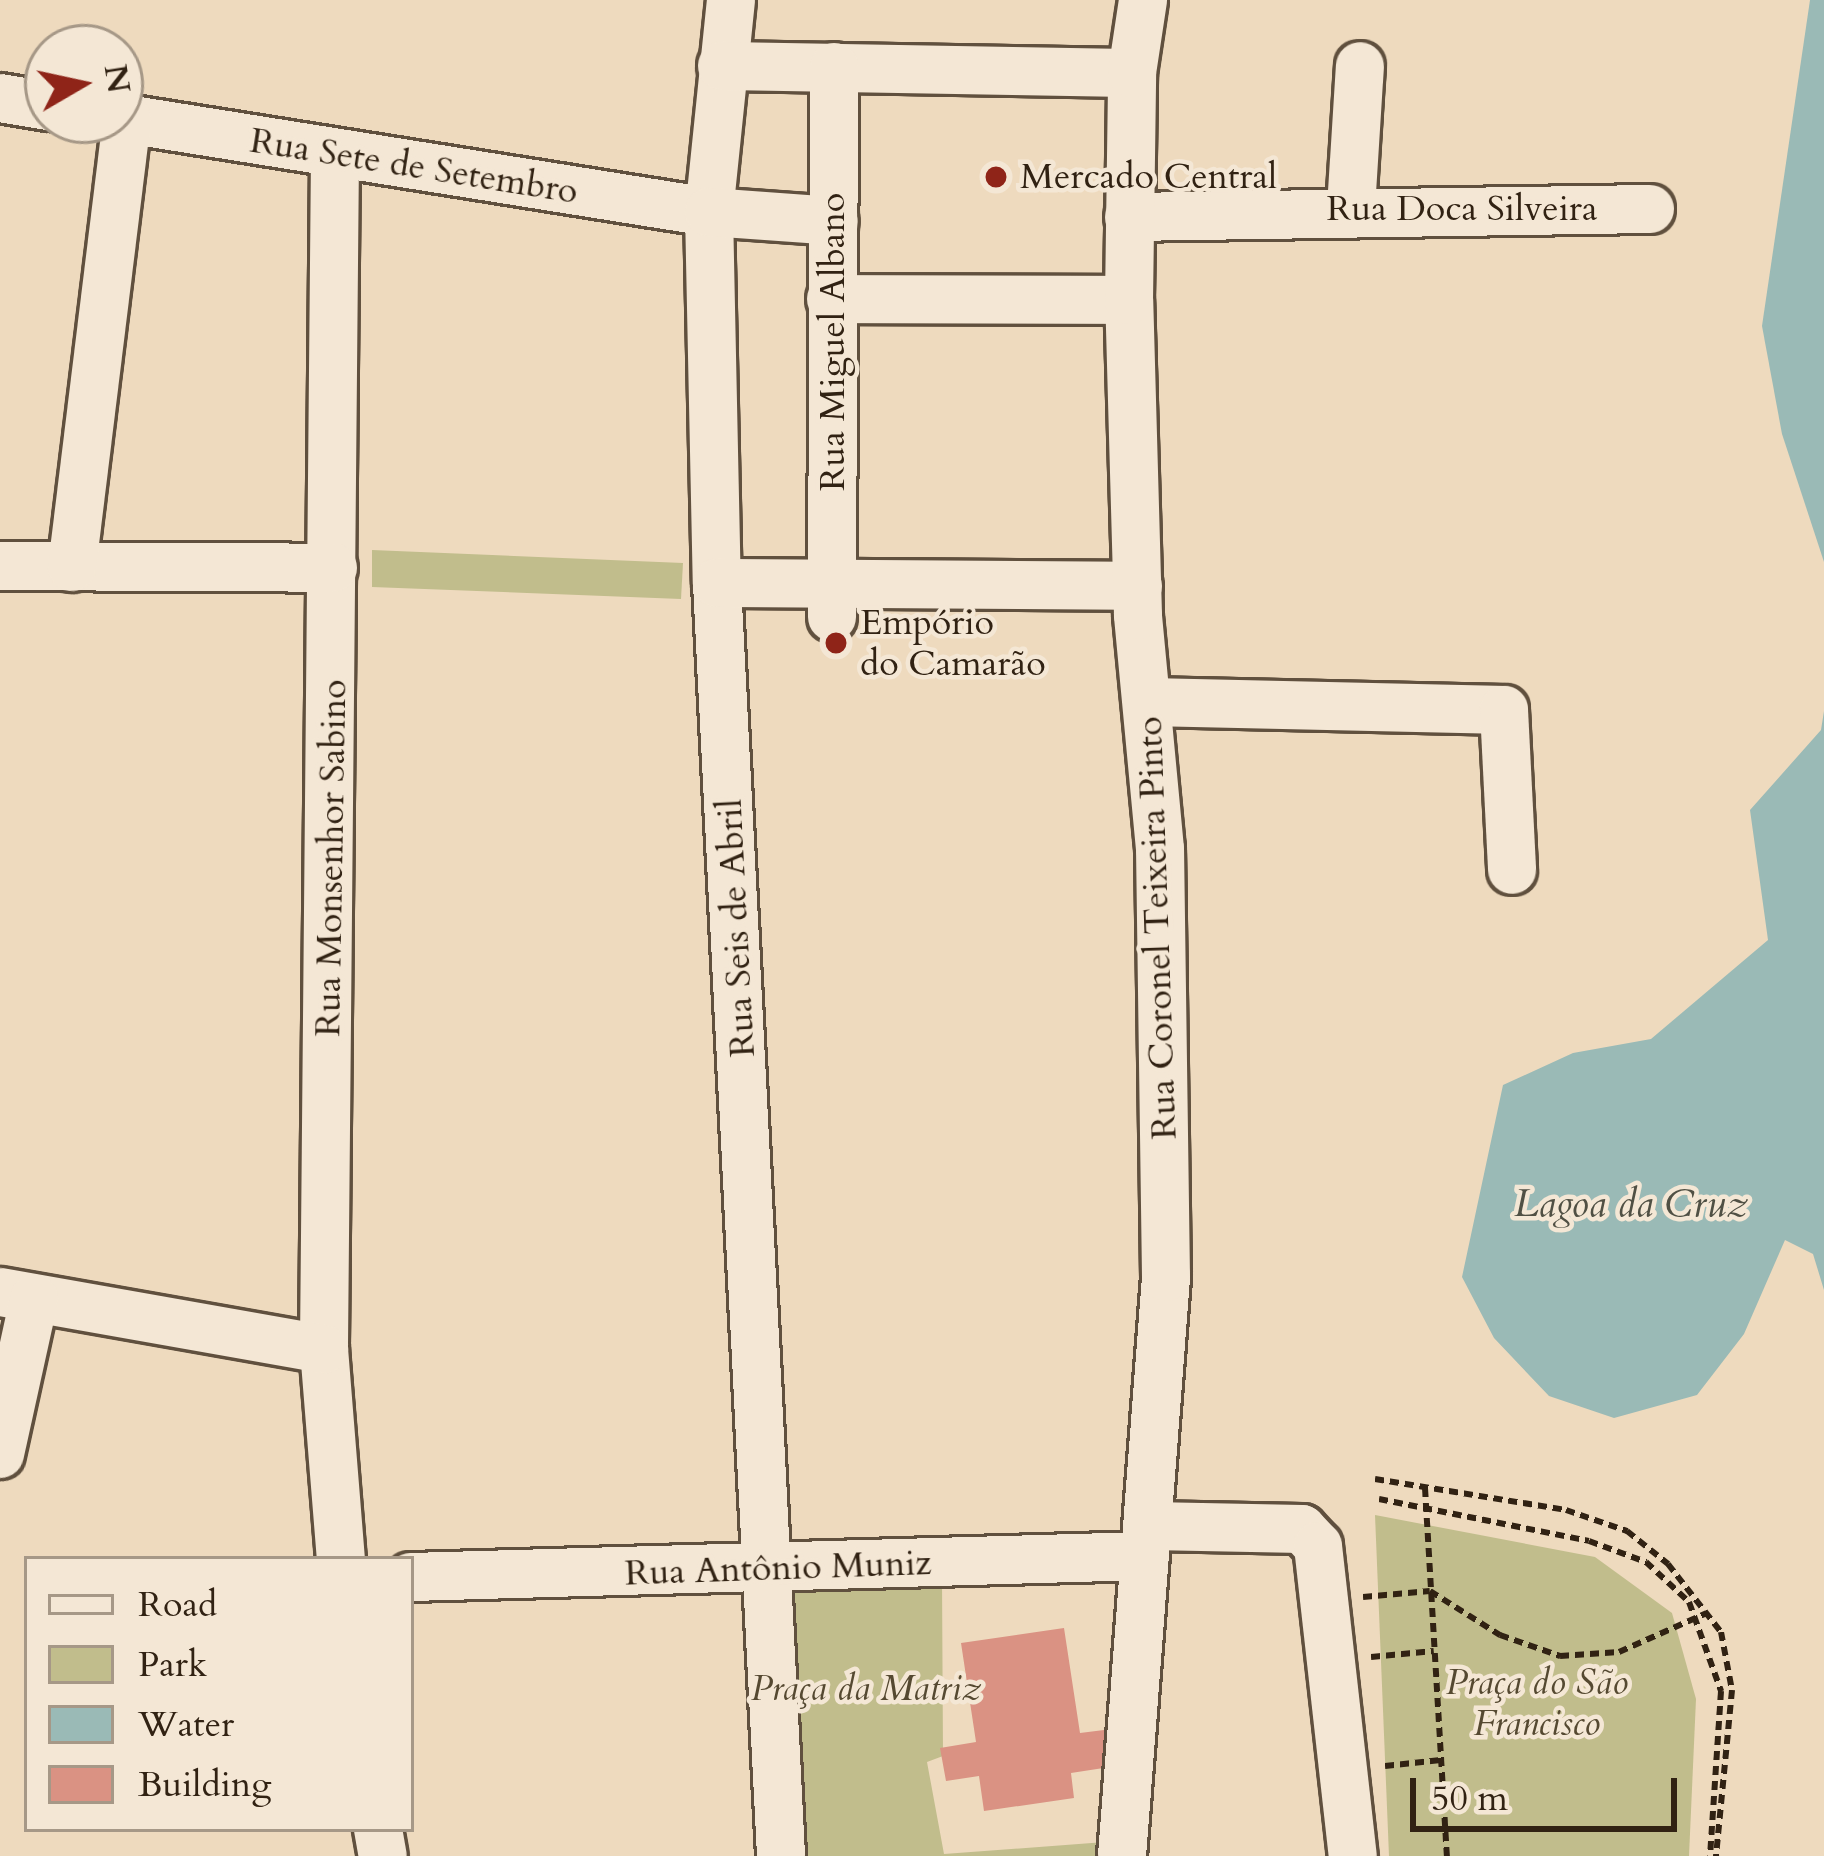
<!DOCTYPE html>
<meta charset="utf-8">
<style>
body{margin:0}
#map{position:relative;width:1824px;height:1856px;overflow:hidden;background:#eedabe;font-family:Cardo,serif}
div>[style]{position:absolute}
.green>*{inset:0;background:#c1bd8c}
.water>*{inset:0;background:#9abab6}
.building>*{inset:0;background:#da9283}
.path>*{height:6px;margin-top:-3px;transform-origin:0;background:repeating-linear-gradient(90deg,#312213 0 9px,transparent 0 15px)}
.roads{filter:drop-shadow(3px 0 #60503e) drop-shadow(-3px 0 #60503e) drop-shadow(0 3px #60503e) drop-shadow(0 -3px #60503e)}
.minor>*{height:48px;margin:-24px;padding:0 24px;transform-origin:24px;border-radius:24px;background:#f4e7d5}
.dots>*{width:33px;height:33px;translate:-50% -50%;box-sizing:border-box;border:6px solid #f4e7d5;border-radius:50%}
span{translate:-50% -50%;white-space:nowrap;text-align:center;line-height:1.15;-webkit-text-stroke:9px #f4e7d5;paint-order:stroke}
.street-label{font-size:36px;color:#312213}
.poi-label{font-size:36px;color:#312213}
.left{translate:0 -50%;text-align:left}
.park-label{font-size:36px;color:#554931;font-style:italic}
.water-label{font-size:39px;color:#505044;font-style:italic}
.legend{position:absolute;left:24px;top:1556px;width:390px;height:276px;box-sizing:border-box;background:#f4e7d5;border:3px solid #a69887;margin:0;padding:15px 21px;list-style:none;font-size:36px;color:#312213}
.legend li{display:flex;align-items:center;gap:24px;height:60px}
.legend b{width:60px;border:3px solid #a69887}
.north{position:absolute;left:24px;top:24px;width:120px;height:120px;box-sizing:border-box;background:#f4e7d5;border:3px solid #a69887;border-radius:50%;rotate:81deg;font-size:33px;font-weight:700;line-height:48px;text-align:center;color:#312213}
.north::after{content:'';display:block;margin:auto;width:42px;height:54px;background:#8f2418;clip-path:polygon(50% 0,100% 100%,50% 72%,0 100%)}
.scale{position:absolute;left:1410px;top:1778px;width:267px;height:54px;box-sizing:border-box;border:6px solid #312213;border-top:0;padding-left:15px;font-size:36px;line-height:42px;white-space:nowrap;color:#312213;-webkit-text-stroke:9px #f4e7d5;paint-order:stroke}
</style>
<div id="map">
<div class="green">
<i style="clip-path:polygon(372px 550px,683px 563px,681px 599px,372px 587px)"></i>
<i style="clip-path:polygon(1375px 1515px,1595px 1557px,1672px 1613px,1696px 1699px,1689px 1856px,1389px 1856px)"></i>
<i style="clip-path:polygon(942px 1578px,943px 1756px,927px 1762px,944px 1854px,1105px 1842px,1104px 1856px,801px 1856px,783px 1580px)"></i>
</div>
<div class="water">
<i style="clip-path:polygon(1810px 0,1824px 0,1824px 562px,1782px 434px,1762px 326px)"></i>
<i style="clip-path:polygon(1824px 711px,1824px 1290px,1813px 1254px,1785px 1240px,1744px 1334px,1697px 1395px,1614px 1418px,1549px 1396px,1494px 1338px,1462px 1277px,1503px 1085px,1573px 1053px,1651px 1039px,1768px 940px,1750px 810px,1821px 730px)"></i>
</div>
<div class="building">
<i style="clip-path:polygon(1064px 1628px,1080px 1733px,1104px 1730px,1110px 1767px,1071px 1773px,1074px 1798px,984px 1811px,979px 1776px,946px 1781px,940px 1748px,976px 1742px,961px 1643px)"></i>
</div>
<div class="path">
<i style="left:1375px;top:1479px;width:193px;rotate:9.2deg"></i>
<i style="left:1566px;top:1510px;width:65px;rotate:19deg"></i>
<i style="left:1627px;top:1531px;width:53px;rotate:38.8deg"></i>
<i style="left:1668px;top:1564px;width:86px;rotate:52.1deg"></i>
<i style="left:1721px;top:1632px;width:59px;rotate:79.3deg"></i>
<i style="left:1732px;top:1690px;width:167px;rotate:95.5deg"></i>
<i style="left:1425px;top:1488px;width:369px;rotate:86.6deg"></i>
<i style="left:1379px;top:1499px;width:214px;rotate:11.3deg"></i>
<i style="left:1589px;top:1541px;width:61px;rotate:20.2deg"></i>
<i style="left:1646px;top:1562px;width:59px;rotate:42.9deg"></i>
<i style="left:1689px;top:1602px;width:95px;rotate:70.2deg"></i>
<i style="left:1721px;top:1691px;width:165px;rotate:93.8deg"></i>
<i style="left:1363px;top:1597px;width:67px;rotate:-5.1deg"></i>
<i style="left:1430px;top:1591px;width:83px;rotate:32.2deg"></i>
<i style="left:1500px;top:1635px;width:64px;rotate:19.3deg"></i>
<i style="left:1560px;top:1656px;width:59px;rotate:-3.9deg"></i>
<i style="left:1619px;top:1652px;width:96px;rotate:-23.9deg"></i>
<i style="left:1371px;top:1657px;width:63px;rotate:-5.4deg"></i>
<i style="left:1385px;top:1766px;width:56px;rotate:-6.1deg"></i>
</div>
<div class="roads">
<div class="minor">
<i style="left:731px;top:0;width:213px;rotate:95.9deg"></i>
<i style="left:709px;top:212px;width:371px;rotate:88.8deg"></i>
<i style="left:717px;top:583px;width:1275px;rotate:87.12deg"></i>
<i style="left:722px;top:66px;width:410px;rotate:1deg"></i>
<i style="left:0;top:98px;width:49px;rotate:9.5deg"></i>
<i style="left:120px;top:118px;width:596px;rotate:9.07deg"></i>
<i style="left:709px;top:212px;width:125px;rotate:4.1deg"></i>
<i style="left:335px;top:155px;width:1194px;rotate:90.53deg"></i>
<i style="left:324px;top:1349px;width:211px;rotate:85.4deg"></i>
<i style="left:1351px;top:208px;width:142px;rotate:-86.4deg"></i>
<i style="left:1129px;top:217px;width:521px;rotate:-0.88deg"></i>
<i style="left:831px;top:299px;width:298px;rotate:0.2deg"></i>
<i style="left:0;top:566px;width:333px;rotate:0.3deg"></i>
<i style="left:72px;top:567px;width:451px;rotate:-83deg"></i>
<i style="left:717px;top:583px;width:421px;rotate:0.4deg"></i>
<i style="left:832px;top:617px;width:550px;rotate:-89.79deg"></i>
<i style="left:1151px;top:702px;width:353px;rotate:1.3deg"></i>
<i style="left:1504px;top:710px;width:160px;rotate:87.1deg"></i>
<i style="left:0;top:1292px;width:329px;rotate:10deg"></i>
<i style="left:0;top:1454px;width:159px;rotate:-77.6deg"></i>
<i style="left:1151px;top:1526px;width:151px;rotate:1.1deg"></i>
<i style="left:1302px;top:1529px;width:23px;rotate:47deg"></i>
<i style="left:1318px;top:1546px;width:312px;rotate:83.6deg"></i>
<i style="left:411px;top:1577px;width:734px;rotate:-1.64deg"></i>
<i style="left:378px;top:1829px;width:27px;rotate:80deg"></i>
<i style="left:1122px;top:1856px;width:581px;rotate:-85.65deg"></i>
<i style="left:1166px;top:1277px;width:428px;rotate:-90.8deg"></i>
<i style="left:1160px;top:849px;width:235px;rotate:-95.4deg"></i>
<i style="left:1138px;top:615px;width:315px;rotate:-91.6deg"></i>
<i style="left:1129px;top:300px;width:227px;rotate:-89.2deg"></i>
<i style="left:1132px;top:73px;width:74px;rotate:-81.4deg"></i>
</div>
</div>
<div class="dots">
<i style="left:996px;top:177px;background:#8f2418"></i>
<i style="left:836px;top:643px;background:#8f2418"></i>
</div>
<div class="street-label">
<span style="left:414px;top:166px;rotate:9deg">Rua Sete de Setembro</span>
<span style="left:1462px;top:209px">Rua Doca Silveira</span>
<span style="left:833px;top:342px;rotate:-90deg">Rua Miguel Albano</span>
<span style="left:331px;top:858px;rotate:-89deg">Rua Monsenhor Sabino</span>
<span style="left:736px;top:928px;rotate:-93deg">Rua Seis de Abril</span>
<span style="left:1157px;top:928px;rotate:-92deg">Rua Coronel Teixeira Pinto</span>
<span style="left:778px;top:1568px;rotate:-2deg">Rua Antônio Muniz</span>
</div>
<div class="poi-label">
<span class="left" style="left:1020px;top:177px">Mercado Central</span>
<span class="left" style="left:860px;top:643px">Empório<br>do Camarão</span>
</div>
<div class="park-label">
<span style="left:1537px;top:1703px">Praça do São<br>Francisco</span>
<span style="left:866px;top:1689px">Praça da Matriz</span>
</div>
<div class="water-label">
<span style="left:1631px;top:1204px">Lagoa da Cruz</span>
</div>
<ul class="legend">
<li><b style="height:15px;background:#f4e7d5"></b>Road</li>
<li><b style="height:33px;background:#c1bd8c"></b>Park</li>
<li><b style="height:33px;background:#9abab6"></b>Water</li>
<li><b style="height:33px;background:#da9283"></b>Building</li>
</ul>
<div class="north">N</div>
<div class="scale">50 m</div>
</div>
